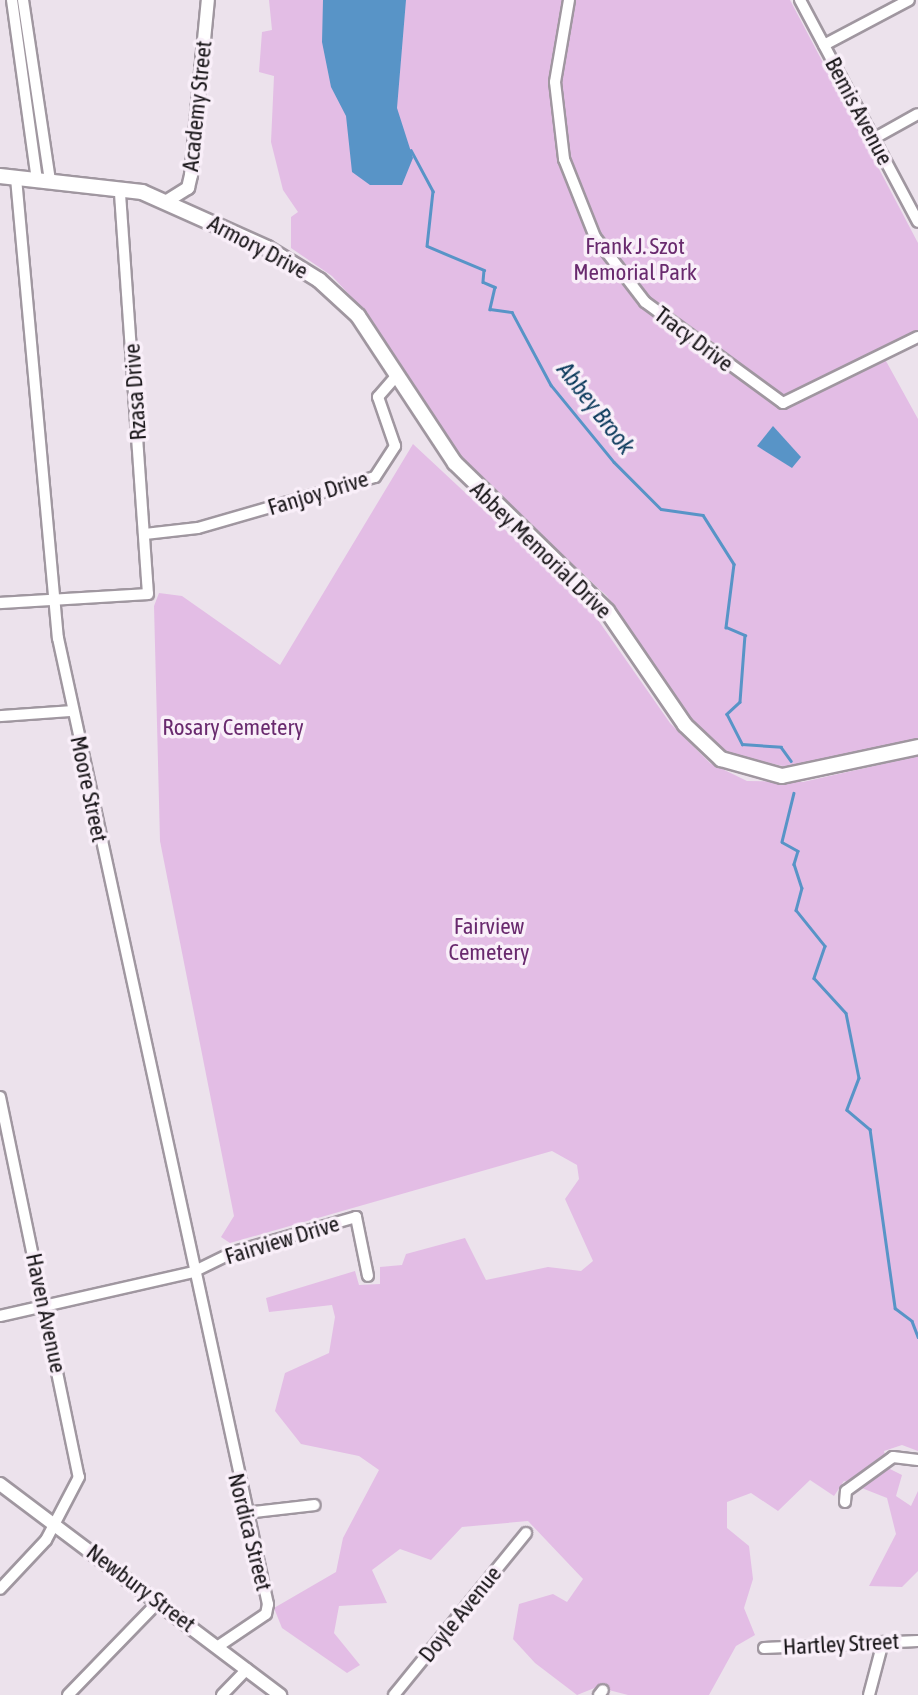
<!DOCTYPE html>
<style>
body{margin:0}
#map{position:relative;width:918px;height:1695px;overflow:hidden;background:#ece2ec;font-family:"Asap Condensed",sans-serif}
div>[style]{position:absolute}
.green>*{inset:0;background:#e3bde5}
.water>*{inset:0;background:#5894c7}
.stream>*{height:2.5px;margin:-1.25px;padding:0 1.25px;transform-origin:1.25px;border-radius:1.25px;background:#5894c7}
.roads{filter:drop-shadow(2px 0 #a097a0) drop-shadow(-2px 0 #a097a0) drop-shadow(0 2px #a097a0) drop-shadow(0 -2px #a097a0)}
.minor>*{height:10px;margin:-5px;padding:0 5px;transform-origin:5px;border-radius:5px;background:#fff}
.tertiary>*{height:12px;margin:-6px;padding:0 6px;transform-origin:6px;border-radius:6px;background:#fff}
.secondary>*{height:14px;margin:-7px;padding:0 7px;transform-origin:7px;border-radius:7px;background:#fff}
span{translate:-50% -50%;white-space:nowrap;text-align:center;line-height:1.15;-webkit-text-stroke:7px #f9eff9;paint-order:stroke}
.street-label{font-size:23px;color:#181518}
.park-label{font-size:23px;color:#692a6e}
.water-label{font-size:24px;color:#0a395b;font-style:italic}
</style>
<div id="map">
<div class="green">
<i style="clip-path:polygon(269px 0,790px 0,918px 243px,918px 332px,881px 352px,918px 419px,918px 740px,787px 767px,729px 754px,703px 736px,607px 596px,489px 490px,433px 421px,367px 314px,332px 276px,291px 248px,291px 217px,298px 212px,283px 190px,271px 142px,274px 76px,259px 72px,262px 32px,272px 30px)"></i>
<i style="clip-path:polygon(413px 444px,591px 610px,670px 723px,710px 763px,747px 781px,803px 782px,918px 756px,918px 1451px,902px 1445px,884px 1451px,888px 1468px,902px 1475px,896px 1496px,911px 1506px,918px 1491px,918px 1571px,902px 1587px,869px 1586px,896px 1534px,887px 1498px,844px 1481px,834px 1496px,810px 1480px,778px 1511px,751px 1493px,727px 1502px,727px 1528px,749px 1546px,753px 1579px,744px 1608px,755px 1635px,736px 1646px,709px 1695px,628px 1695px,597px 1687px,577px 1695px,535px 1663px,513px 1639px,519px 1604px,553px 1594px,567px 1602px,583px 1579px,528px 1521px,462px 1527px,431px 1560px,400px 1549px,372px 1570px,387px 1603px,339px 1606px,334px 1633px,360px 1665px,347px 1673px,282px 1628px,274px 1608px,336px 1572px,343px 1538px,379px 1470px,359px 1456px,301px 1444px,275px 1411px,285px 1373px,329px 1353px,335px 1317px,332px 1305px,269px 1312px,266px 1298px,355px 1271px,359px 1285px,380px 1284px,380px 1267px,402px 1265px,406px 1254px,465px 1238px,486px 1280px,548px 1267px,581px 1271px,593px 1261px,565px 1199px,579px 1179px,577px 1165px,552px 1151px,230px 1243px,221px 1237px,234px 1216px,160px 841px,154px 606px,159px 593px,182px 596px,280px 665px)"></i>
</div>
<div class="water">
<i style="clip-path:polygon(323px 0,406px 0,397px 108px,413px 158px,402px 185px,370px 185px,352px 172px,346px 116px,331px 87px,322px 42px)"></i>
<i style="clip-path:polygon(773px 426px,801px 457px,792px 468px,757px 446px)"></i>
</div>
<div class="stream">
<i style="left:411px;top:150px;width:47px;rotate:61.8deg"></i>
<i style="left:433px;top:191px;width:55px;rotate:96.2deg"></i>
<i style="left:427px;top:246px;width:62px;rotate:22.8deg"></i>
<i style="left:484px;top:270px;width:12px;rotate:95deg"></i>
<i style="left:483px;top:282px;width:13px;rotate:23deg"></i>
<i style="left:495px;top:287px;width:23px;rotate:103deg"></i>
<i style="left:490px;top:309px;width:22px;rotate:8deg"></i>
<i style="left:512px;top:312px;width:83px;rotate:61.9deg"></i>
<i style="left:551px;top:385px;width:99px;rotate:50.7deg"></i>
<i style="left:614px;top:462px;width:66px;rotate:45deg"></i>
<i style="left:661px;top:509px;width:42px;rotate:8.1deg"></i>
<i style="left:703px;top:515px;width:58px;rotate:57.7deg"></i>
<i style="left:734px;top:564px;width:64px;rotate:97.2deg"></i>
<i style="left:726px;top:627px;width:21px;rotate:23deg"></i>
<i style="left:745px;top:635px;width:67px;rotate:94.3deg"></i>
<i style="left:740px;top:702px;width:18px;rotate:137deg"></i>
<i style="left:727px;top:714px;width:34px;rotate:63deg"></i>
<i style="left:742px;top:744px;width:39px;rotate:4deg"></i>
<i style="left:781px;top:747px;width:17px;rotate:54deg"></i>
<i style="left:794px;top:793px;width:50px;rotate:103.8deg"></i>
<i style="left:782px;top:842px;width:18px;rotate:29deg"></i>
<i style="left:798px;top:851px;width:14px;rotate:107deg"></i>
<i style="left:794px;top:864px;width:25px;rotate:72deg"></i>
<i style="left:802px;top:888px;width:23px;rotate:105deg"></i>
<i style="left:796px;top:910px;width:46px;rotate:51.1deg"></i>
<i style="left:825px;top:946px;width:34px;rotate:109deg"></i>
<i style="left:814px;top:978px;width:47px;rotate:47.6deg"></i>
<i style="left:846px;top:1013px;width:66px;rotate:78.7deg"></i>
<i style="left:859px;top:1078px;width:34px;rotate:111deg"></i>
<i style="left:847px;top:1110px;width:30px;rotate:40deg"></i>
<i style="left:870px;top:1129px;width:181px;rotate:82deg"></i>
<i style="left:895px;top:1308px;width:21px;rotate:37deg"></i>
<i style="left:912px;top:1321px;width:17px;rotate:69deg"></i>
</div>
<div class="roads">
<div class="minor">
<i style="left:12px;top:0;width:182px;rotate:82.1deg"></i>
<i style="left:23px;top:0;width:183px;rotate:81.5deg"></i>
<i style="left:569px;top:0;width:83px;rotate:99.7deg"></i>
<i style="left:555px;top:82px;width:78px;rotate:83.3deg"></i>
<i style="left:564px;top:159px;width:84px;rotate:68.3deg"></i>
<i style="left:595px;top:237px;width:82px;rotate:52.4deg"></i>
<i style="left:645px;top:302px;width:171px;rotate:36.2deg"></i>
<i style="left:783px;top:403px;width:150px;rotate:-26.1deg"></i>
<i style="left:800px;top:0;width:251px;rotate:62deg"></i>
<i style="left:824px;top:45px;width:96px;rotate:-27.9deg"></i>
<i style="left:873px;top:139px;width:51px;rotate:-29.1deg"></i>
<i style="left:16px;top:178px;width:462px;rotate:84.8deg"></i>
<i style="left:58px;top:638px;width:989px;rotate:77.74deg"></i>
<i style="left:268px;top:1604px;width:10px;rotate:101deg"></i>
<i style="left:266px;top:1614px;width:59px;rotate:146deg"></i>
<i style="left:145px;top:534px;width:53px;rotate:-6.5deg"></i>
<i style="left:198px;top:528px;width:184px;rotate:-16.1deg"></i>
<i style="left:375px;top:477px;width:37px;rotate:-57deg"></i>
<i style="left:395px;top:446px;width:52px;rotate:-109.1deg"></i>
<i style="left:378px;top:397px;width:28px;rotate:-49deg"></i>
<i style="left:0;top:603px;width:148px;rotate:-3.5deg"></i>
<i style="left:148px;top:594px;width:405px;rotate:-94deg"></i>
<i style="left:0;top:716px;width:72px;rotate:-4deg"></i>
<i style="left:0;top:1097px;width:388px;rotate:78.3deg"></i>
<i style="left:79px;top:1477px;width:71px;rotate:117.6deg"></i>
<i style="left:46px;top:1540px;width:67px;rotate:133.2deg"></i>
<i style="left:0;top:1316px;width:198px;rotate:-12.8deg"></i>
<i style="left:193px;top:1272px;width:46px;rotate:-26deg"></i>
<i style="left:234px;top:1252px;width:127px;rotate:-16deg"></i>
<i style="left:356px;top:1217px;width:60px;rotate:78.5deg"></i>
<i style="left:845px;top:1502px;width:11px;rotate:-85deg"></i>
<i style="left:846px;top:1491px;width:58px;rotate:-35.9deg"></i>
<i style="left:893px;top:1457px;width:25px;rotate:7deg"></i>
<i style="left:246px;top:1513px;width:69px;rotate:-6.6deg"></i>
<i style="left:764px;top:1648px;width:154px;rotate:-2.6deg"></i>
<i style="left:68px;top:1695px;width:131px;rotate:-45.9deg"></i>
<i style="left:222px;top:1695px;width:36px;rotate:-46deg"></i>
<i style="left:394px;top:1695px;width:209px;rotate:-50.8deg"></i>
<i style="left:599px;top:1695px;width:6px;rotate:-51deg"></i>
<i style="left:869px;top:1695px;width:55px;rotate:-75.2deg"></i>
</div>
<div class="tertiary">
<i style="left:167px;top:201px;width:25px;rotate:-32deg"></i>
<i style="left:188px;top:188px;width:13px;rotate:-77deg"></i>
<i style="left:191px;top:175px;width:176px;rotate:-84.5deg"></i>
<i style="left:0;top:1484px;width:351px;rotate:37deg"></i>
</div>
<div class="secondary">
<i style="left:0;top:176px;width:143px;rotate:6.4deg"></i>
<i style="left:142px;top:192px;width:137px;rotate:24.1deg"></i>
<i style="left:267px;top:248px;width:61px;rotate:31.6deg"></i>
<i style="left:319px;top:280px;width:53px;rotate:42.7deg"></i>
<i style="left:358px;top:316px;width:176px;rotate:56.6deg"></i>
<i style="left:455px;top:463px;width:212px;rotate:44.2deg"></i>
<i style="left:607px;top:611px;width:138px;rotate:55.6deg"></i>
<i style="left:685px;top:725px;width:50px;rotate:43.4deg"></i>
<i style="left:721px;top:759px;width:63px;rotate:15.6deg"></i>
<i style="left:782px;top:776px;width:139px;rotate:-12deg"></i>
</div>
</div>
<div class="street-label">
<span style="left:197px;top:106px;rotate:-84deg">Academy Street</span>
<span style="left:859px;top:111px;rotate:62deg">Bemis Avenue</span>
<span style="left:258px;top:247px;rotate:28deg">Armory Drive</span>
<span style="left:694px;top:339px;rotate:37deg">Tracy Drive</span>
<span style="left:135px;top:392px;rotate:-94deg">Rzasa Drive</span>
<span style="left:318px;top:493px;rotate:-17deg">Fanjoy Drive</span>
<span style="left:541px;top:550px;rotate:44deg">Abbey Memorial Drive</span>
<span style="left:89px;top:789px;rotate:78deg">Moore Street</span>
<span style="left:282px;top:1240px;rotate:-17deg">Fairview Drive</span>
<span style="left:46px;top:1313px;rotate:78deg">Haven Avenue</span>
<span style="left:250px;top:1532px;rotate:76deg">Nordica Street</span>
<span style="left:141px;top:1588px;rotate:37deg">Newbury Street</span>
<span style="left:460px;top:1614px;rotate:-51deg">Doyle Avenue</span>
<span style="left:841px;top:1644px;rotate:-3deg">Hartley Street</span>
</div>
<div class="park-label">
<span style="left:635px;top:259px">Frank J. Szot<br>Memorial Park</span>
<span style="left:233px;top:727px">Rosary Cemetery</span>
<span style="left:489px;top:939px">Fairview<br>Cemetery</span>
</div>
<div class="water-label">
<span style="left:596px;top:408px;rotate:52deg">Abbey Brook</span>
</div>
</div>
